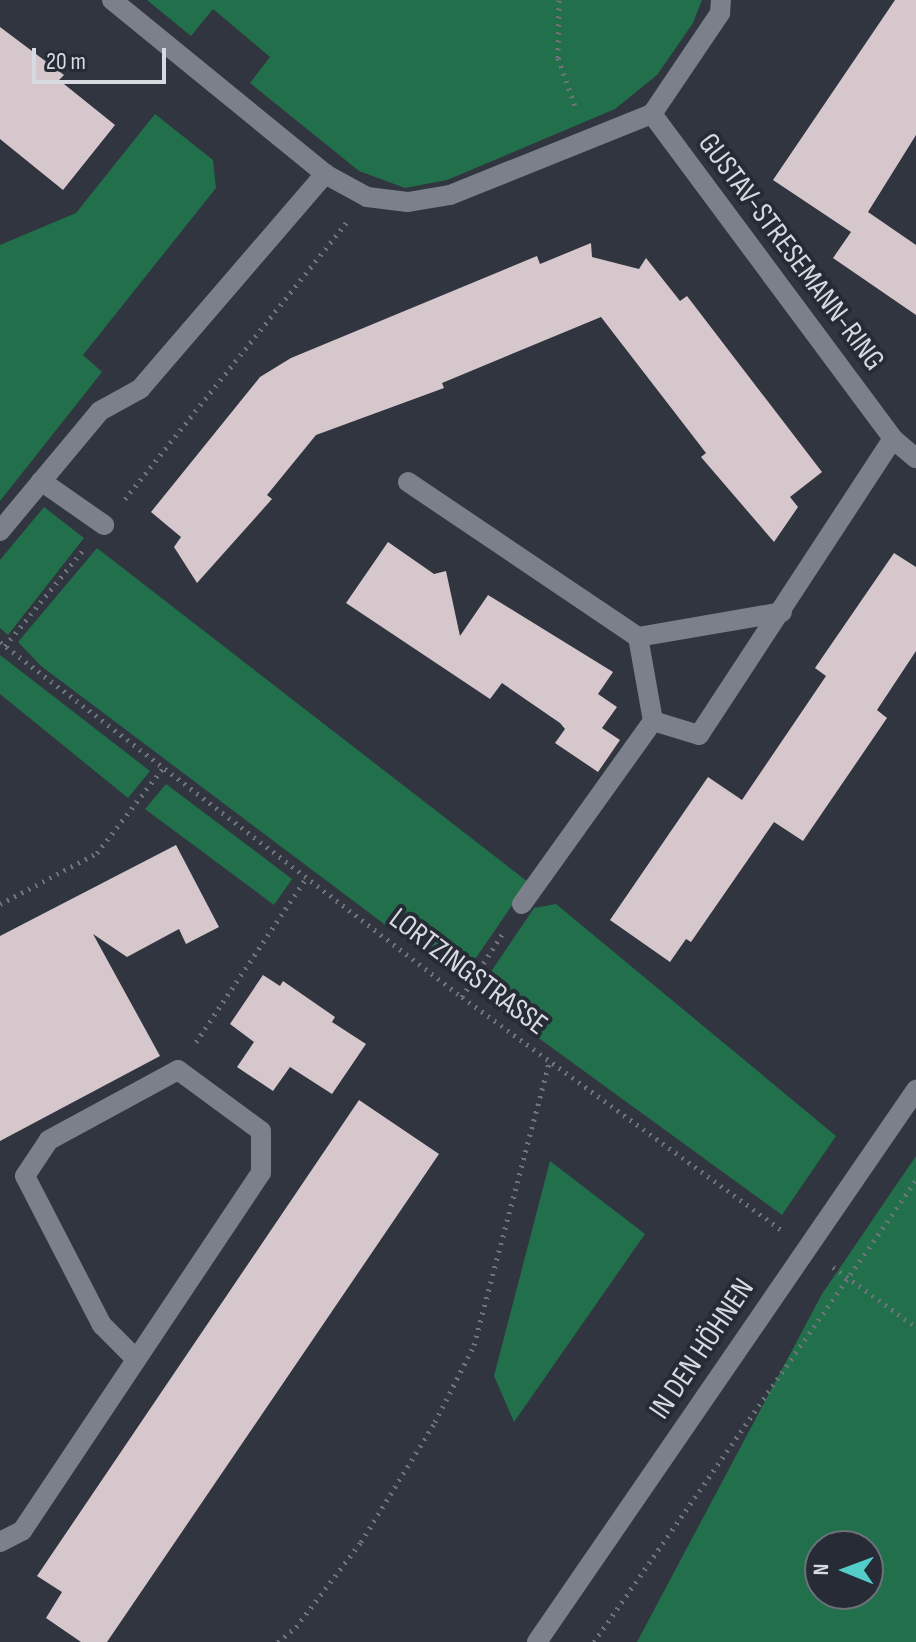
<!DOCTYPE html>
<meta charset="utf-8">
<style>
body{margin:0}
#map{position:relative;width:916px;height:1642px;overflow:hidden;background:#31353f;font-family:"Sofia Sans Condensed",sans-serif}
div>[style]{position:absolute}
.green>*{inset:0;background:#21704b}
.building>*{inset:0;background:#d6c7cd}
.path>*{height:5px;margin-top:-2.5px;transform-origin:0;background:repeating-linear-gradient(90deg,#70737c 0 2px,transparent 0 8px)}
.minor>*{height:20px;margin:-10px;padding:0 10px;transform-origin:10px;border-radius:10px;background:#7b808b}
span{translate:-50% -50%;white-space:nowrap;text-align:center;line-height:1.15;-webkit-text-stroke:8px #272b35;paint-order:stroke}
.street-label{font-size:30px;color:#d7dae0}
.north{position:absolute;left:804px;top:1530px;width:80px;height:80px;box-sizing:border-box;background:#272b35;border:2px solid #6d7179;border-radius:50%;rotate:271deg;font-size:22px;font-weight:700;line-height:32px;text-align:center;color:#d7dae0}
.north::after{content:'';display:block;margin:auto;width:28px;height:36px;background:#53cdca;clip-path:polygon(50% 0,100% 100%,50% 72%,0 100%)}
.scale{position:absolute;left:32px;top:48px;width:134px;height:36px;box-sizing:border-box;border:4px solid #d7dae0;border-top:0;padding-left:10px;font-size:24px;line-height:28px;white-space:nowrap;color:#d7dae0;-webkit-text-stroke:6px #272b35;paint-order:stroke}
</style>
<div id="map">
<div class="green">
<i style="clip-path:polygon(147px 0,702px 0,693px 23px,657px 75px,615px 109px,447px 180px,405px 188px,359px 171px,250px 83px,270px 57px,213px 9px,191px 36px)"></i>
<i style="clip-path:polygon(155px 114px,213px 160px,216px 188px,83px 355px,102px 372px,0 501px,0 245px,76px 213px)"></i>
<i style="clip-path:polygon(44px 507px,84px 538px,8px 635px,0 628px,0 560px)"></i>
<i style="clip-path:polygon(97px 548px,528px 882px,467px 971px,440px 966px,41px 666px,18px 642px)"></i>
<i style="clip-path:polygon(0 655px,150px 771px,128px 798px,0 694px)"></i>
<i style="clip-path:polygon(166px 784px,292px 879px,274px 905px,145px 809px)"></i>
<i style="clip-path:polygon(556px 904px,836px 1136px,782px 1215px,489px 1002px,484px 982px,534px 908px)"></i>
<i style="clip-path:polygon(evenodd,916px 1156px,916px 1642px,637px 1642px,822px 1294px,916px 1156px,820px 1546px,868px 1546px,868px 1594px,820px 1594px,820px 1546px)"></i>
<i style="clip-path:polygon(550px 1161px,645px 1234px,514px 1422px,494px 1376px)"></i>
</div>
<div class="building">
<i style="clip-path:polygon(895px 0,916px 0,916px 135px,868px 212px,916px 245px,916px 315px,833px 258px,851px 232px,773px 180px)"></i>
<i style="clip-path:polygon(0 27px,64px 75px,59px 80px,115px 125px,63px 190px,0 139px)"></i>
<i style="clip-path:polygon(591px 243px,592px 257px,639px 269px,646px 258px,680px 301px,687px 296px,822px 472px,790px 497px,798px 507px,774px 542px,701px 457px,706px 453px,601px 317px,442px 383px,444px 388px,316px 435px,267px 495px,272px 499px,197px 583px,174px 547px,181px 537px,151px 512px,260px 377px,291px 358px,537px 256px,540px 264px)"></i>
<i style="clip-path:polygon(388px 542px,434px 574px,446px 571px,460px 636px,488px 595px,613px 672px,598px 694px,617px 707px,602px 728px,620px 740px,598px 772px,555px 743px,565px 729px,560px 723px,502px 683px,490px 699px,346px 603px)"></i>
<i style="clip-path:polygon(894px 553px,916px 567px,916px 651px,877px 710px,887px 718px,803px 841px,774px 822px,691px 942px,686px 939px,670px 962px,610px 920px,708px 777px,742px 800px,826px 676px,815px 668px)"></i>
<i style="clip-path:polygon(176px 845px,219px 927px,186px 944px,179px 929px,127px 957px,93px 934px,160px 1056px,0 1141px,0 936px)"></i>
<i style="clip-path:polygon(263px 975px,280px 986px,283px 981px,335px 1017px,332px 1022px,366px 1044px,332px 1094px,290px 1067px,273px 1091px,237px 1067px,254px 1042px,230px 1024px)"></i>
<i style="clip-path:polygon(359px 1100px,439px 1154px,107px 1642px,81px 1642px,46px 1618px,62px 1592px,37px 1576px)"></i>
</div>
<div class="path">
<i style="left:559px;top:0;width:58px;rotate:91deg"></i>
<i style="left:558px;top:58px;width:56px;rotate:70.3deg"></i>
<i style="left:125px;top:499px;width:354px;rotate:-51.3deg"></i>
<i style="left:0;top:642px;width:583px;rotate:37.54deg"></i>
<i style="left:462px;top:997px;width:397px;rotate:36.1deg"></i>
<i style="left:5px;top:646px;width:124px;rotate:-50.9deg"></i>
<i style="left:0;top:904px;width:110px;rotate:-27.7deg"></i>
<i style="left:97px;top:853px;width:108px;rotate:-52.2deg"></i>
<i style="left:462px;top:997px;width:78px;rotate:-57.5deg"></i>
<i style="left:196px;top:1042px;width:197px;rotate:-56.1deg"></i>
<i style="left:833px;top:1267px;width:102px;rotate:35.9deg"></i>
<i style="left:278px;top:1642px;width:23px;rotate:-40deg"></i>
<i style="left:296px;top:1627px;width:107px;rotate:-52.6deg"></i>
<i style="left:361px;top:1542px;width:141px;rotate:-58.3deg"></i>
<i style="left:435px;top:1422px;width:86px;rotate:-63.1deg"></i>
<i style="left:474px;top:1345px;width:295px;rotate:-75.1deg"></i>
<i style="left:594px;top:1642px;width:563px;rotate:-55.12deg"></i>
</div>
<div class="minor">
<i style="left:112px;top:0;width:275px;rotate:39.2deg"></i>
<i style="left:325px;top:174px;width:48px;rotate:28.7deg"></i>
<i style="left:367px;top:197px;width:41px;rotate:7deg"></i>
<i style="left:408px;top:202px;width:43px;rotate:-9.5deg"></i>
<i style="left:450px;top:195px;width:218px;rotate:-21.9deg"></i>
<i style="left:652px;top:114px;width:122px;rotate:-56deg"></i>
<i style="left:720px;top:13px;width:13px;rotate:-86deg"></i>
<i style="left:652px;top:114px;width:405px;rotate:53.4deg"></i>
<i style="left:893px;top:439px;width:30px;rotate:40deg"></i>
<i style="left:41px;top:481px;width:77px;rotate:34.9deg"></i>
<i style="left:408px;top:482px;width:277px;rotate:34deg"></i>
<i style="left:0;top:531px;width:156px;rotate:-50.2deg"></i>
<i style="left:100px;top:411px;width:46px;rotate:-28.8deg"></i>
<i style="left:140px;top:389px;width:284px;rotate:-49.3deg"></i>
<i style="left:653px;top:721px;width:85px;rotate:-100.1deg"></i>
<i style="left:638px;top:637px;width:146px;rotate:-9.8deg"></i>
<i style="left:522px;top:904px;width:225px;rotate:-54.4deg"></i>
<i style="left:653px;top:721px;width:48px;rotate:16.9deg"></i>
<i style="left:699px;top:735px;width:354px;rotate:-56.8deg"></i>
<i style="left:0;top:1542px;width:25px;rotate:-27deg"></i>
<i style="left:22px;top:1531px;width:430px;rotate:-56.3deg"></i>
<i style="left:261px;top:1173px;width:42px;rotate:-90deg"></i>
<i style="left:261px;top:1131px;width:103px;rotate:-143.7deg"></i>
<i style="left:178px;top:1070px;width:147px;rotate:151.5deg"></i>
<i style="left:49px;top:1140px;width:43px;rotate:123.7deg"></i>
<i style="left:25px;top:1176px;width:168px;rotate:62.7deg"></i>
<i style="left:102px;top:1325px;width:45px;rotate:45deg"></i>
<i style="left:537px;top:1642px;width:670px;rotate:-55.53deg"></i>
</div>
<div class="street-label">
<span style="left:791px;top:252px;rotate:53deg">GUSTAV-STRESEMANN-RING</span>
<span style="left:468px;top:972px;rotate:37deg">LORTZINGSTRASSE</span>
<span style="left:702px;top:1349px;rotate:-56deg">IN DEN HÖHNEN</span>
</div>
<div class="north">N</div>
<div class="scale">20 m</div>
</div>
